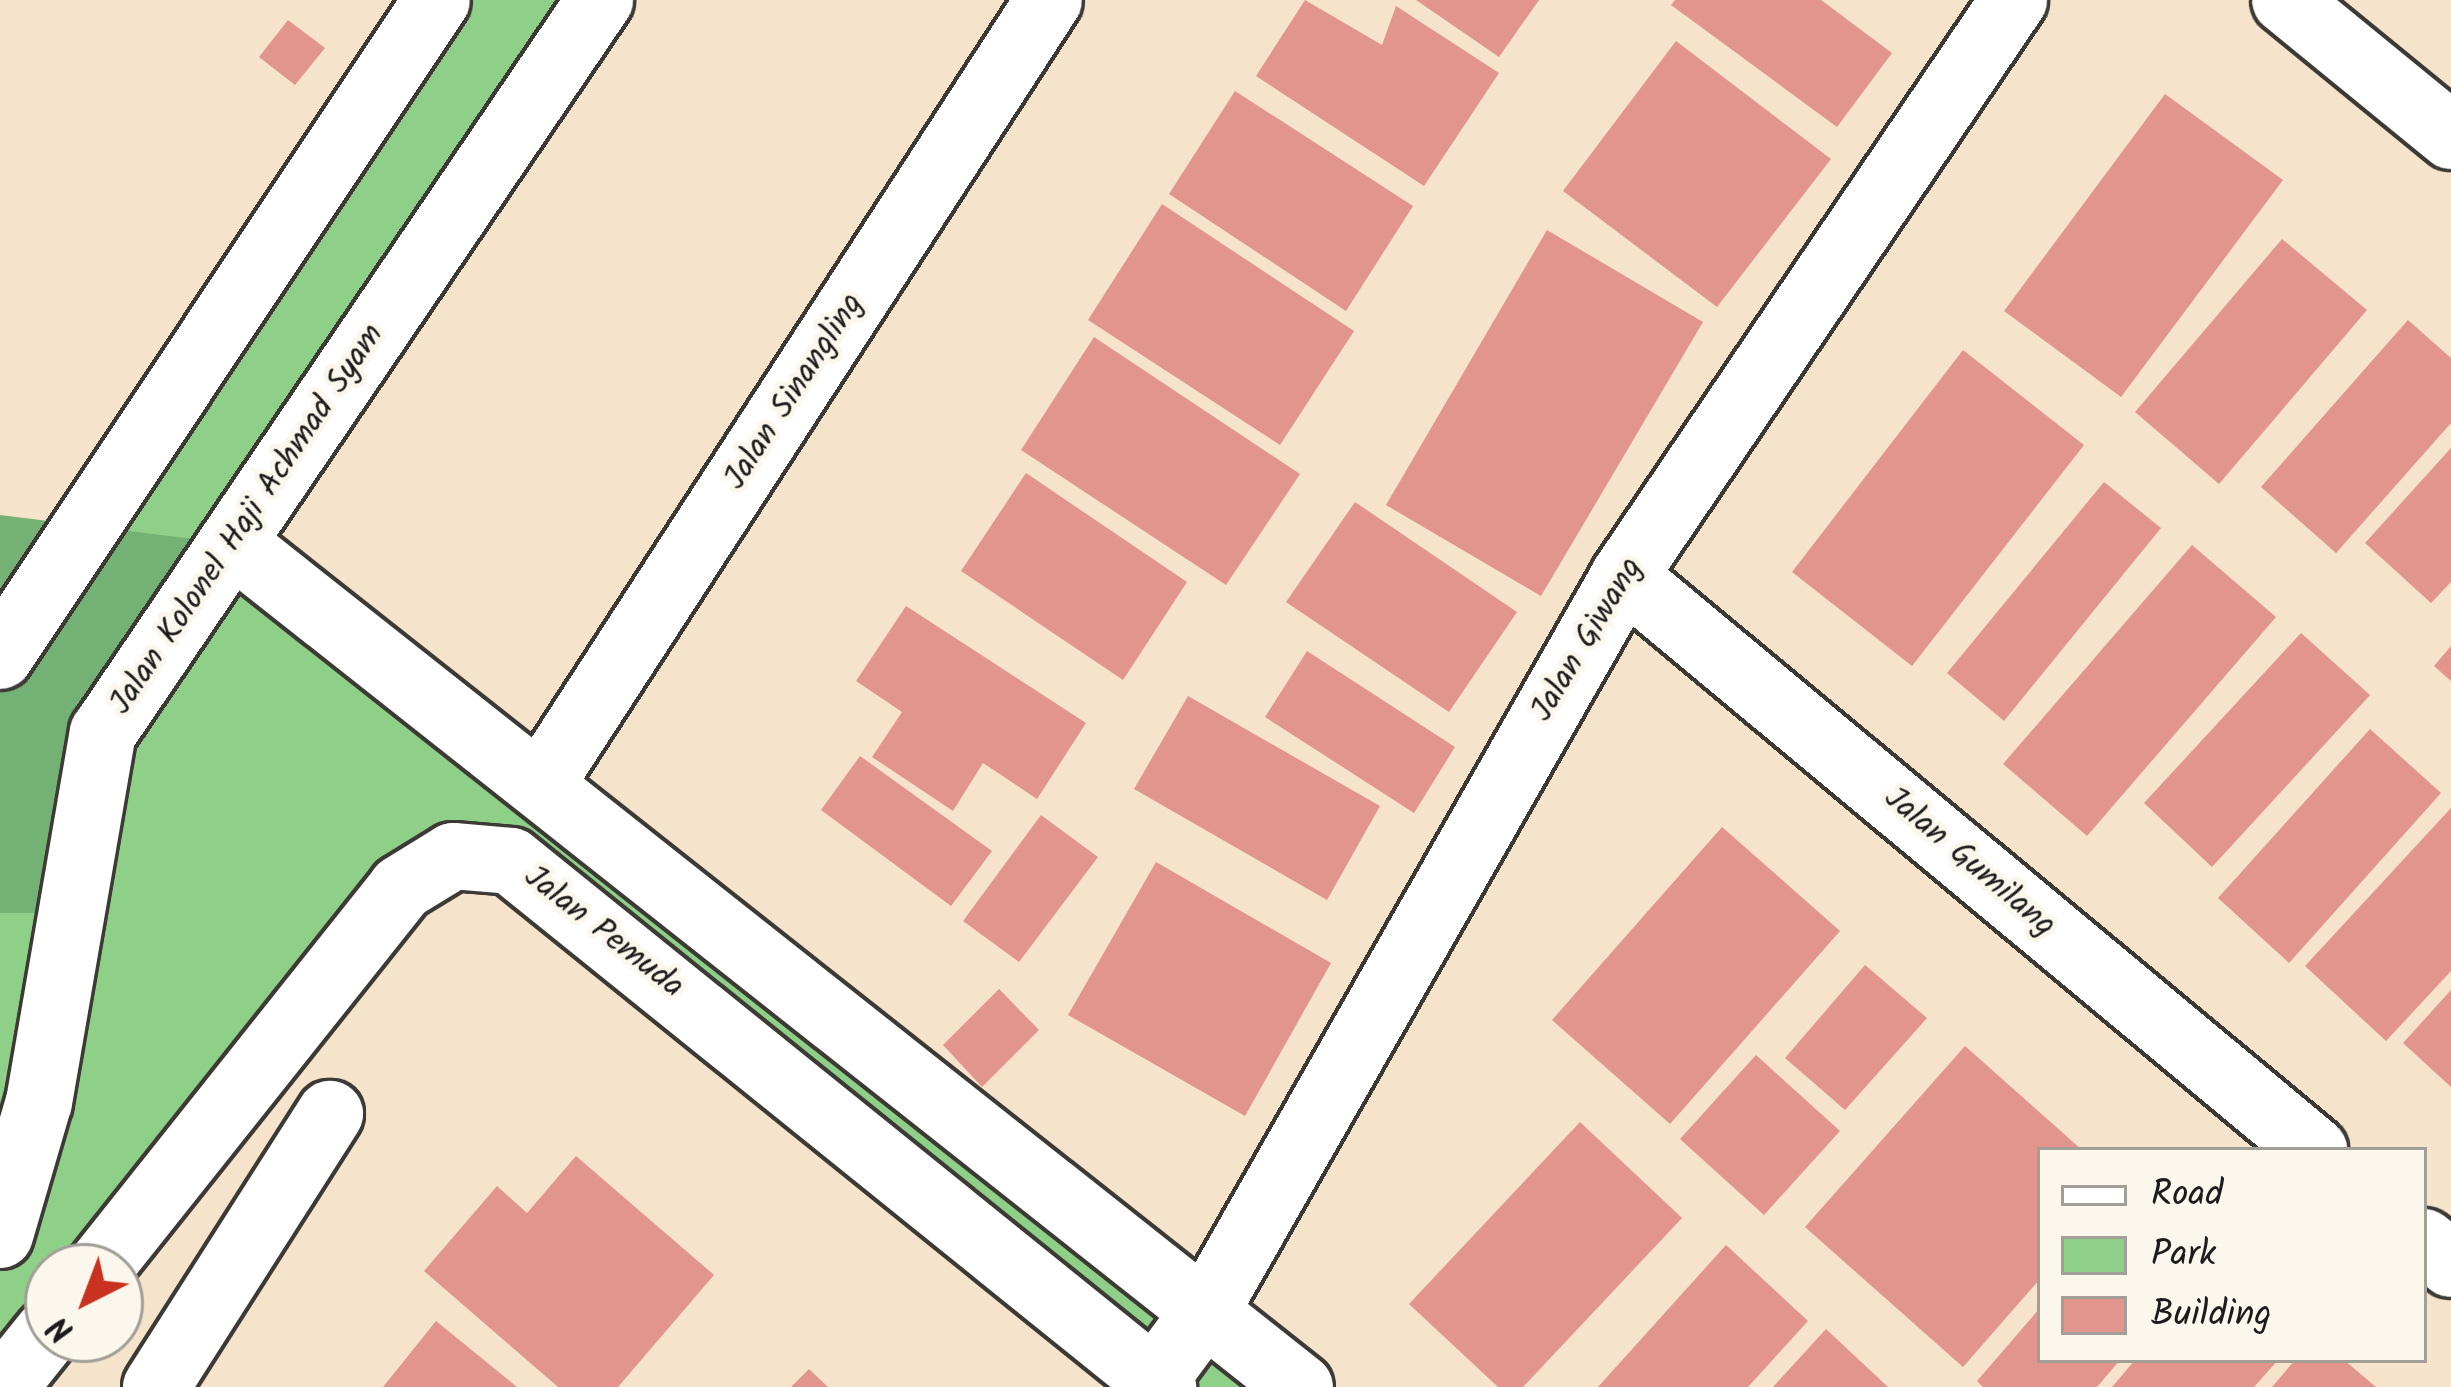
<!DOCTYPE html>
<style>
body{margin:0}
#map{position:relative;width:2451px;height:1387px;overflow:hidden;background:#f6e3cb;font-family:Kalam,sans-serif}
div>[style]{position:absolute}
.green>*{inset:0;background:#8fd088}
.forest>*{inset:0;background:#73b274}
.building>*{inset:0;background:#e2958c}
.roads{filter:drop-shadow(3px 0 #3d3a36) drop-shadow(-3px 0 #3d3a36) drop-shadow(0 3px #3d3a36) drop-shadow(0 -3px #3d3a36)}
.minor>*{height:66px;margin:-33px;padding:0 33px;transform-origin:33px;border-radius:33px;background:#fff}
.secondary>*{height:66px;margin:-33px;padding:0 33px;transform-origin:33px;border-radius:33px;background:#fff}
span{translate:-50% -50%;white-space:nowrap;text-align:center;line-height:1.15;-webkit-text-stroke:10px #fbf7ec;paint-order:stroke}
.street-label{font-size:33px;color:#1c1c1c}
.legend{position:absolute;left:2037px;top:1147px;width:390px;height:216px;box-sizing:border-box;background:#fbf7ec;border:3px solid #a29f99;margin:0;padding:15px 21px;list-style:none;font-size:36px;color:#1c1c1c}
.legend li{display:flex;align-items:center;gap:24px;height:60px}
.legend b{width:60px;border:3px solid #a29f99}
.north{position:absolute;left:24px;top:1243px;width:120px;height:120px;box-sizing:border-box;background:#fbf7ec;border:3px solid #a29f99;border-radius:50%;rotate:222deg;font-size:33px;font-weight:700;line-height:48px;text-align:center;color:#1c1c1c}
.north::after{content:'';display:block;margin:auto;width:42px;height:54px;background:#c8321e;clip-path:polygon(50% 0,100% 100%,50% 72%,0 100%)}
</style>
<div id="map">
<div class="green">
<i style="clip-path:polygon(437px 0,600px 0,217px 565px,1300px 1387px,1163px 1387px,453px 856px,100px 1267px,48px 1267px,48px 1332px,0 1387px,0 913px,75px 913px,0 656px)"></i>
</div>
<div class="forest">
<i style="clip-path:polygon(0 515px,234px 544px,146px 669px,75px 913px,0 913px)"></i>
</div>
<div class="building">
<i style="clip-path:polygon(1305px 0,1382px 45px,1396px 6px,1499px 73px,1424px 186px,1256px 76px)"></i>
<i style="clip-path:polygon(1416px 0,1539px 0,1499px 57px)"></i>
<i style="clip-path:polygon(1675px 0,1821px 0,1892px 53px,1837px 127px,1671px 5px)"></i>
<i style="clip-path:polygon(288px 20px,325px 48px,295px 85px,259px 57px)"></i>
<i style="clip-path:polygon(1676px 41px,1831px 159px,1717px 307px,1563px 191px)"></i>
<i style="clip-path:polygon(1235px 91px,1413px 206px,1346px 311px,1169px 194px)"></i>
<i style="clip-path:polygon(2165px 94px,2283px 180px,2121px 397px,2004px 311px)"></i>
<i style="clip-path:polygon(1162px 204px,1354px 331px,1280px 445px,1088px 320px)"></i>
<i style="clip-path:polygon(1547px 230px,1703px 322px,1541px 596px,1386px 505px)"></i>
<i style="clip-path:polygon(2282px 239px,2367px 310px,2219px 484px,2135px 412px)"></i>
<i style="clip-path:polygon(2408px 320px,2451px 358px,2451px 423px,2336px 553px,2261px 487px)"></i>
<i style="clip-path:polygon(1094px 337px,1300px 474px,1226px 585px,1021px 450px)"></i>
<i style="clip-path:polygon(1963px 350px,2084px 445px,1912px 666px,1792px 572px)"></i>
<i style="clip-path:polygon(2451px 448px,2451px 582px,2431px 603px,2365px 543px)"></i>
<i style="clip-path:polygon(1026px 473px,1187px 582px,1123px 680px,961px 571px)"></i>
<i style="clip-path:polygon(2104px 482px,2161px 528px,2004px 721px,1947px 673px)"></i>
<i style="clip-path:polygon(1355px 502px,1517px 612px,1449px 712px,1286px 602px)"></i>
<i style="clip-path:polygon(2192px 545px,2276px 617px,2087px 836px,2003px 764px)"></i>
<i style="clip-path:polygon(906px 606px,1086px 723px,1037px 799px,983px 763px,953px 811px,872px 757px,902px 712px,856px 681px)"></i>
<i style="clip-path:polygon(2301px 633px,2370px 695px,2212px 867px,2144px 803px)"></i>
<i style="clip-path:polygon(2451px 646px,2451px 681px,2434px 666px)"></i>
<i style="clip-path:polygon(1307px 651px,1455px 747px,1414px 813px,1265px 717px)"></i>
<i style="clip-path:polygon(1188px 696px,1380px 806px,1327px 900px,1134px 789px)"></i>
<i style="clip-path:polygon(2370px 729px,2441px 793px,2289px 963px,2218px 898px)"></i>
<i style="clip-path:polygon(860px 756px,992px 851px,951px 906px,821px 810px)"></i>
<i style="clip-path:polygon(2451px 808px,2451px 971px,2386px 1041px,2305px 966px)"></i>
<i style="clip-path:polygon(1041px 815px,1098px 857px,1019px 962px,963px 921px)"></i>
<i style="clip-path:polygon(1722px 827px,1840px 931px,1670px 1124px,1552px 1020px)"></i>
<i style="clip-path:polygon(1156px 862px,1331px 963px,1245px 1116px,1068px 1015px)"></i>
<i style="clip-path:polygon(1865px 965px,1927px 1018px,1845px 1110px,1785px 1058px)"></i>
<i style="clip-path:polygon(999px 989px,1039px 1030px,982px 1087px,943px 1045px)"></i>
<i style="clip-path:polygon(2451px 990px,2451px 1087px,2403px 1043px)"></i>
<i style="clip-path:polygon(1965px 1046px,2082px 1150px,2040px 1150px,2040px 1279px,1963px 1367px,1805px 1227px)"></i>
<i style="clip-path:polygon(1756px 1055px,1840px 1131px,1764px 1215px,1680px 1139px)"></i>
<i style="clip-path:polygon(1580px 1122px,1682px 1218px,1523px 1387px,1498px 1387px,1409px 1304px)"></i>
<i style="clip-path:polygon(576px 1156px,714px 1275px,618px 1387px,558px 1387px,424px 1271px,497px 1186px,527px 1213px)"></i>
<i style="clip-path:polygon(1726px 1245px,1808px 1321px,1748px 1387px,1598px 1387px)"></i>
<i style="clip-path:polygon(2040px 1308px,2040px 1360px,2120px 1360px,2097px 1387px,1983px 1387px,1977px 1381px)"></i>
<i style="clip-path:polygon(436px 1321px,517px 1387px,383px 1387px)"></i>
<i style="clip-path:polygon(1826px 1329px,1888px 1387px,1773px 1387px)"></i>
<i style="clip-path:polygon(2135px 1360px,2278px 1360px,2254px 1387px,2112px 1387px)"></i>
<i style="clip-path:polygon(2295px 1360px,2344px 1360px,2376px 1387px,2272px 1387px)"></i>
<i style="clip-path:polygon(809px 1369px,828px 1387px,791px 1387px)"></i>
</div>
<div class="roads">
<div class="minor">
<i style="left:2285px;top:0;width:215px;rotate:39.3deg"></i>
<i style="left:234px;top:544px;width:1359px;rotate:38.34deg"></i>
<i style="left:1624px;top:576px;width:898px;rotate:39.76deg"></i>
<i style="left:541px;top:784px;width:934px;rotate:-57.06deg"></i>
<i style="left:2424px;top:1242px;width:35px;rotate:39deg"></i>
<i style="left:100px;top:1267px;width:484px;rotate:-51.5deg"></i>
<i style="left:401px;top:888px;width:61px;rotate:-31.6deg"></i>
<i style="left:453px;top:856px;width:58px;rotate:4.9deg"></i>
<i style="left:511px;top:861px;width:838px;rotate:38.89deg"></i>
<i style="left:4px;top:1387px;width:70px;rotate:-51.3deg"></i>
<i style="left:156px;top:1387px;width:324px;rotate:-57.5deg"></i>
<i style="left:1149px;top:1387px;width:97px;rotate:-53.4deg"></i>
<i style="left:1207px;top:1309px;width:843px;rotate:-60.36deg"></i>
<i style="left:1624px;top:576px;width:696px;rotate:-55.9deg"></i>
</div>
<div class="secondary">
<i style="left:0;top:656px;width:788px;rotate:-56.33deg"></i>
<i style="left:0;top:1235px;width:139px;rotate:-73.7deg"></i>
<i style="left:39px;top:1102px;width:375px;rotate:-80.2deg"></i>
<i style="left:103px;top:733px;width:886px;rotate:-55.86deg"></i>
</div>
</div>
<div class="street-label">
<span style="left:795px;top:392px;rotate:-57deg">Jalan Sinangling</span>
<span style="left:248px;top:520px;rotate:-56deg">Jalan Kolonel Haji Achmad Syam</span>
<span style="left:1588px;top:640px;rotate:-59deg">Jalan Giwang</span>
<span style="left:1969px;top:863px;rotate:40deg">Jalan Gumilang</span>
<span style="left:603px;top:933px;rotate:38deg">Jalan Pemuda</span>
</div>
<ul class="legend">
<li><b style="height:15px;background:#fff"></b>Road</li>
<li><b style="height:33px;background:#8fd088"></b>Park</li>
<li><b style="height:33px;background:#e2958c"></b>Building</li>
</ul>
<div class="north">N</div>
</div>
